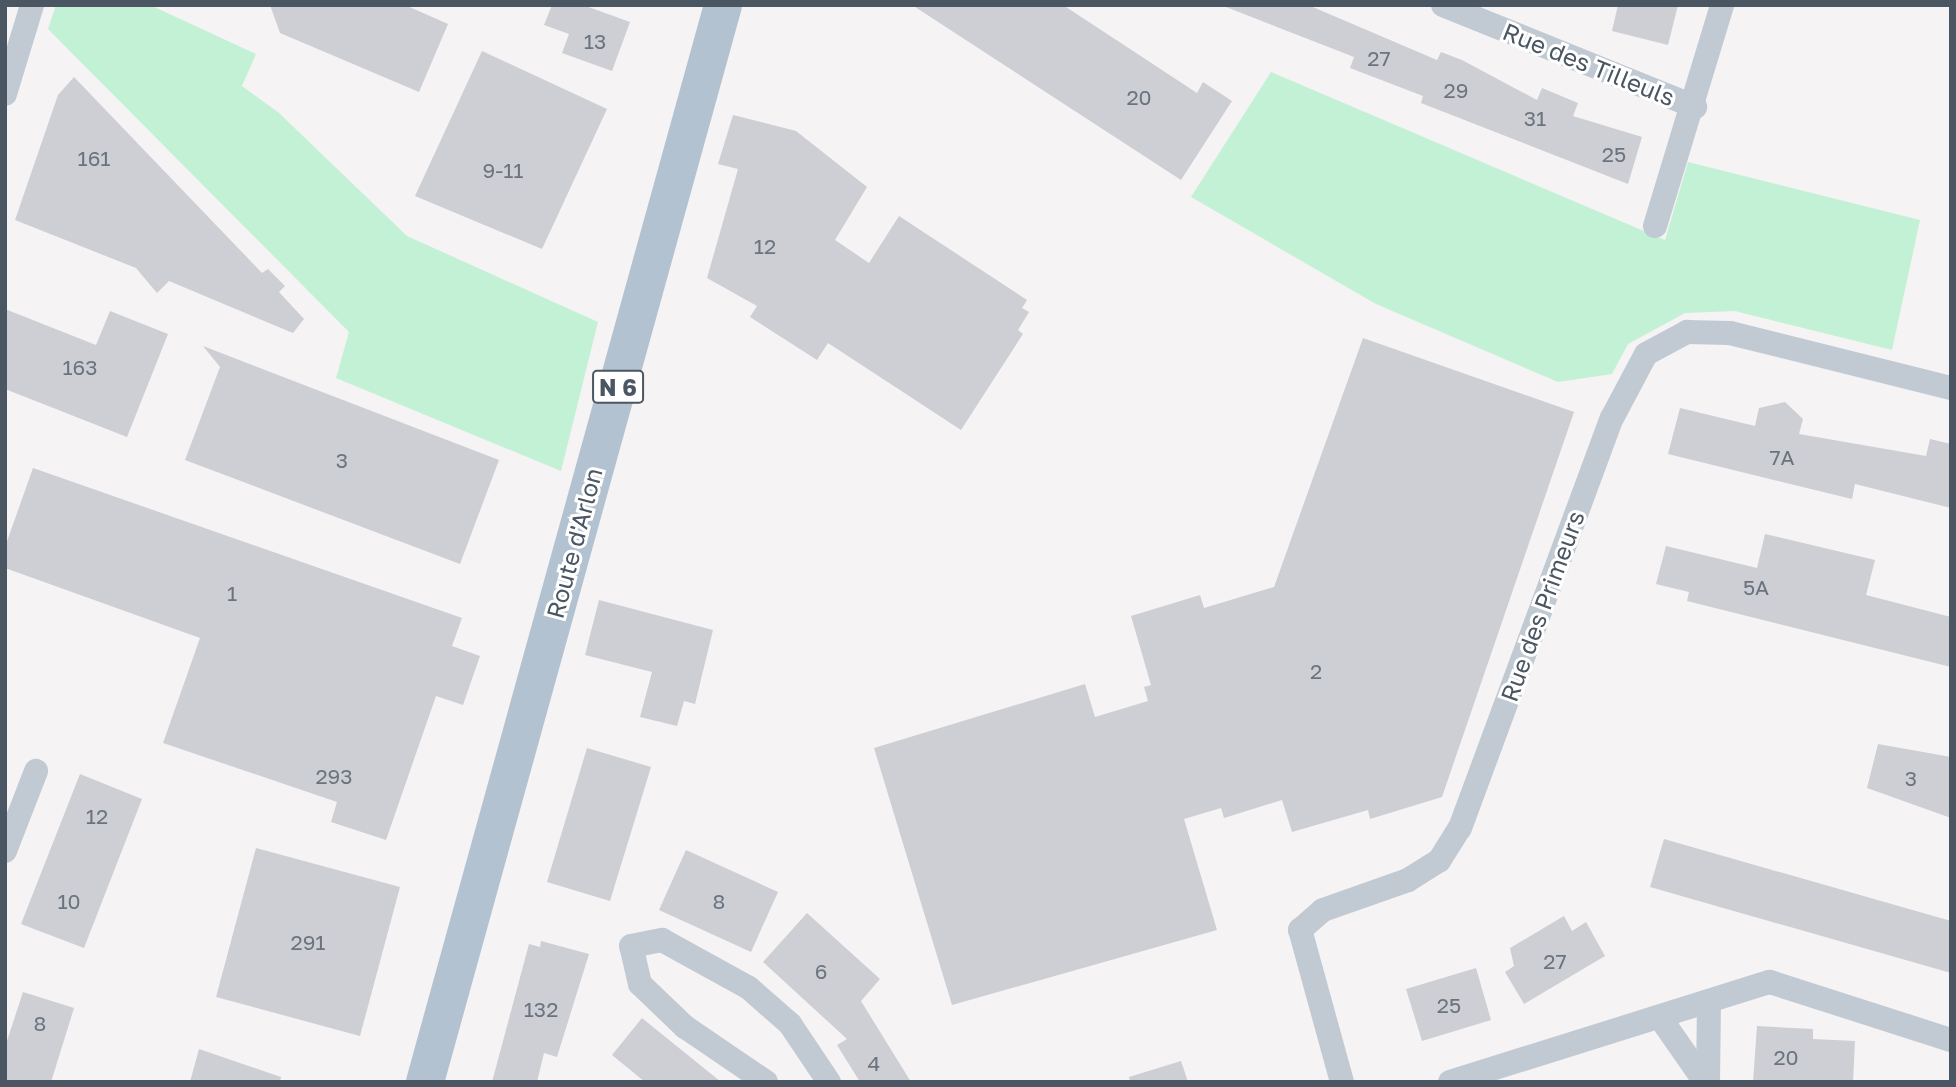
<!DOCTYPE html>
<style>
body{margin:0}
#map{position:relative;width:1956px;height:1087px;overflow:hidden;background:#f5f3f3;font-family:"Golos Text",sans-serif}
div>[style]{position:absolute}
.green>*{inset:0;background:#c3f1d5}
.building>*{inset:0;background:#cdcfd5}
.minor>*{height:24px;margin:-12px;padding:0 12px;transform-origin:12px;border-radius:12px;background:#c1cad2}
.primary>*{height:38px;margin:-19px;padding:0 19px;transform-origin:19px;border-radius:19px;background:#b3c2d1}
span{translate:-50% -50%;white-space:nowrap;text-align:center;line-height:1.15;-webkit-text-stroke:6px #fff;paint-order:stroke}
.number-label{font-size:21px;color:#6b747e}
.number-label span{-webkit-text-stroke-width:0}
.shield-label span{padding:2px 5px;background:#fff;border:2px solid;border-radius:5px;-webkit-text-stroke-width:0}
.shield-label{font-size:23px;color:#4a5661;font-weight:700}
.street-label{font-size:24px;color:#4a5661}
.frame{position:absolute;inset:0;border:7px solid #4a5661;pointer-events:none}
</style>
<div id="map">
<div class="green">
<i style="clip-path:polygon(56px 5px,150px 5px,256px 54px,242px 86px,279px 113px,407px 236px,598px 322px,561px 471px,336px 378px,349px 332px,48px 29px)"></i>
<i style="clip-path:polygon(1271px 72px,1665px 240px,1688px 162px,1920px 220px,1892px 350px,1735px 311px,1685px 313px,1628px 344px,1612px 374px,1558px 382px,1376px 304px,1191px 197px)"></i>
</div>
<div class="building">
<i style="clip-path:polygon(270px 5px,405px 5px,448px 24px,419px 92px,280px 33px)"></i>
<i style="clip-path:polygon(552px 5px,583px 5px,630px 22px,612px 71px,562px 53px,569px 34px,544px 25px)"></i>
<i style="clip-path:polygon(912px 5px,1063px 5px,1197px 93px,1203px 82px,1232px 101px,1181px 180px)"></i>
<i style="clip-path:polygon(1221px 5px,1308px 5px,1437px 60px,1441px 52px,1462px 60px,1537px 100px,1542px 88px,1578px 103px,1573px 116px,1642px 137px,1628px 184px,1421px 103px,1423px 96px,1350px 68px,1354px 57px)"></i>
<i style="clip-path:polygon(1618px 5px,1678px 5px,1668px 45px,1612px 31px)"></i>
<i style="clip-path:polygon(482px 51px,607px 109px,542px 249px,415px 196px)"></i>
<i style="clip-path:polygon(74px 77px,262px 273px,268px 269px,285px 286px,279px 292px,304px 319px,293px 333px,169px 281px,157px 293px,136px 268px,15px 220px,58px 95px)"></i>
<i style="clip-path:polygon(733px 115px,796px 131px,867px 187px,835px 240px,869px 263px,899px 216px,1027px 300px,1022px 308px,1029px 312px,1018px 330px,1023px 334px,961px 430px,828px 343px,817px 360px,750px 317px,757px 306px,707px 278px,738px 169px,718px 164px)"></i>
<i style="clip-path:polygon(5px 309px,96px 345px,110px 311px,168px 334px,127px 437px,5px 389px)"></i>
<i style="clip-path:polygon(1363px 338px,1574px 412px,1442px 797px,1370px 819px,1368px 810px,1292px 832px,1282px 800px,1224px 818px,1221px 808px,1184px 819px,1217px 930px,952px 1005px,874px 748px,1085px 684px,1095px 717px,1148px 701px,1144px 687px,1151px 685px,1131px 616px,1200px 595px,1204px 608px,1274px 587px)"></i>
<i style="clip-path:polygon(203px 346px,499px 460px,460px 564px,185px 460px,220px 367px)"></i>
<i style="clip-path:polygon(1785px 402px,1803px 419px,1799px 434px,1926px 456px,1930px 439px,1951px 444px,1951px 508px,1855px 484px,1852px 499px,1668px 454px,1680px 408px,1755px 426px,1759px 408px)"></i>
<i style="clip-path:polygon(33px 468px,462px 618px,452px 646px,480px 656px,463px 705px,436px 696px,386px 840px,331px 822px,337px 802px,163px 743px,200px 638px,5px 568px,5px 547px)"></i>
<i style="clip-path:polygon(1765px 534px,1875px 560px,1866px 595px,1951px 617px,1951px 667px,1687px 601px,1689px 592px,1656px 584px,1666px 546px,1757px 568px)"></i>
<i style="clip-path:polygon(599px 600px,713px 630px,695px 704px,684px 701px,677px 726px,640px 717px,652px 672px,585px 655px)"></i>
<i style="clip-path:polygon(1878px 744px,1951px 757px,1951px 818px,1867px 788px)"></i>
<i style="clip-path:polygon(587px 748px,651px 767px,610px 901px,547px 882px)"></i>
<i style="clip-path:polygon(80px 774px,142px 799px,84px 948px,21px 924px)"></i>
<i style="clip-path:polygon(1664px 839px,1951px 921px,1951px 973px,1650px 887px)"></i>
<i style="clip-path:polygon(256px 848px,400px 887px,360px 1036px,216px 997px)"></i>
<i style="clip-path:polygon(686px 850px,778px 892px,751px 952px,659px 910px)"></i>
<i style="clip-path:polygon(807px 913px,880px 979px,861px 1001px,911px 1082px,860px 1082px,837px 1045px,847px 1039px,763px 962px)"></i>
<i style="clip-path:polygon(1564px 916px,1572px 931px,1586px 922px,1605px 956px,1524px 1004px,1505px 972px,1514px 966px,1510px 948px)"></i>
<i style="clip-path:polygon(541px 941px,589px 954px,557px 1057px,544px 1053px,537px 1082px,492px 1082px,529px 944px,540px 947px)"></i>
<i style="clip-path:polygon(1476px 968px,1491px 1020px,1422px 1041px,1406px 989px)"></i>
<i style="clip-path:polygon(23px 992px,74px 1008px,51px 1082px,5px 1082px,5px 1047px)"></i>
<i style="clip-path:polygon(642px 1018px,721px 1082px,645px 1082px,612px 1055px)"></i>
<i style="clip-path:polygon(1757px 1026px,1813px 1029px,1813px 1039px,1855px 1041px,1853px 1082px,1753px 1082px)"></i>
<i style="clip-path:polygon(199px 1049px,281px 1077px,280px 1082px,190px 1082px)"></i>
<i style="clip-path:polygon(1181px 1061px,1188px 1082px,1130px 1082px,1129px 1077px)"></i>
</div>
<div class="minor">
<i style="left:1443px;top:5px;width:272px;rotate:22deg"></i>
<i style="left:5px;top:94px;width:93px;rotate:-73.1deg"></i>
<i style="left:1655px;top:226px;width:231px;rotate:-73.1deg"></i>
<i style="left:5px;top:851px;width:86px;rotate:-68.8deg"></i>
<i style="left:1661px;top:1019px;width:77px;rotate:55.1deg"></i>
<i style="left:766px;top:1082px;width:98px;rotate:-145.8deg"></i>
<i style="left:685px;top:1027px;width:62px;rotate:-136.3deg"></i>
<i style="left:640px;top:984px;width:39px;rotate:-103deg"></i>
<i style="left:631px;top:946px;width:32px;rotate:-11deg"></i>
<i style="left:662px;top:940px;width:99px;rotate:28.9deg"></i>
<i style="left:749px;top:988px;width:55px;rotate:41.3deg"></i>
<i style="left:790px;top:1024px;width:70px;rotate:56.1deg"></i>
<i style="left:1342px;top:1082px;width:158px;rotate:-105.4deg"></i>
<i style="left:1300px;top:930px;width:30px;rotate:-41deg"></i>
<i style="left:1323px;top:910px;width:90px;rotate:-19.4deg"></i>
<i style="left:1408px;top:880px;width:36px;rotate:-32deg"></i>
<i style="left:1439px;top:861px;width:39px;rotate:-58deg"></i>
<i style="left:1460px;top:828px;width:437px;rotate:-69.7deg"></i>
<i style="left:1612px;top:418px;width:72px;rotate:-62deg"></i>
<i style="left:1646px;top:354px;width:47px;rotate:-28.2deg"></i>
<i style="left:1687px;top:332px;width:43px;rotate:1.3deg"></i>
<i style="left:1730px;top:333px;width:228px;rotate:14deg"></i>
<i style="left:1450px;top:1082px;width:335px;rotate:-17.4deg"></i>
<i style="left:1770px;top:982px;width:190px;rotate:17.8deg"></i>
<i style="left:1708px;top:1082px;width:78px;rotate:-89.3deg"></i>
</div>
<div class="primary">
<i style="left:425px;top:1082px;width:1117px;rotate:-74.53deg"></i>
</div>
<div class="number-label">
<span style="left:595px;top:41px">13</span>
<span style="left:1379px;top:58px">27</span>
<span style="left:1456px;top:90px">29</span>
<span style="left:1139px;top:97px">20</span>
<span style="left:1535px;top:118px">31</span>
<span style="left:1614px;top:154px">25</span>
<span style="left:94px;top:158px">161</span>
<span style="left:503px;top:170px">9-11</span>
<span style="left:765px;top:246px">12</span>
<span style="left:80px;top:367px">163</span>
<span style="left:1782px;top:457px">7A</span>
<span style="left:342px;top:460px">3</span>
<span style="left:1756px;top:587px">5A</span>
<span style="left:232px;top:593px">1</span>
<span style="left:1316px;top:671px">2</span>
<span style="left:334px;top:776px">293</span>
<span style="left:1911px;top:778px">3</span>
<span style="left:97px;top:816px">12</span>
<span style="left:69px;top:901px">10</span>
<span style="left:719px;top:901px">8</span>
<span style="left:308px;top:942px">291</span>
<span style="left:1555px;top:961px">27</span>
<span style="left:821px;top:971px">6</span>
<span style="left:1449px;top:1005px">25</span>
<span style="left:541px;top:1009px">132</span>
<span style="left:40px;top:1023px">8</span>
<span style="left:1786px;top:1057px">20</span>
<span style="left:874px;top:1063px">4</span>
</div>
<div class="shield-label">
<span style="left:618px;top:387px">N 6</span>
</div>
<div class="street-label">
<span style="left:1589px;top:64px;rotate:22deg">Rue des Tilleuls</span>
<span style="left:574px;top:543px;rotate:-75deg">Route d'Arlon</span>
<span style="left:1542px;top:606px;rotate:-70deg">Rue des Primeurs</span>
</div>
<div class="frame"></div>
</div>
